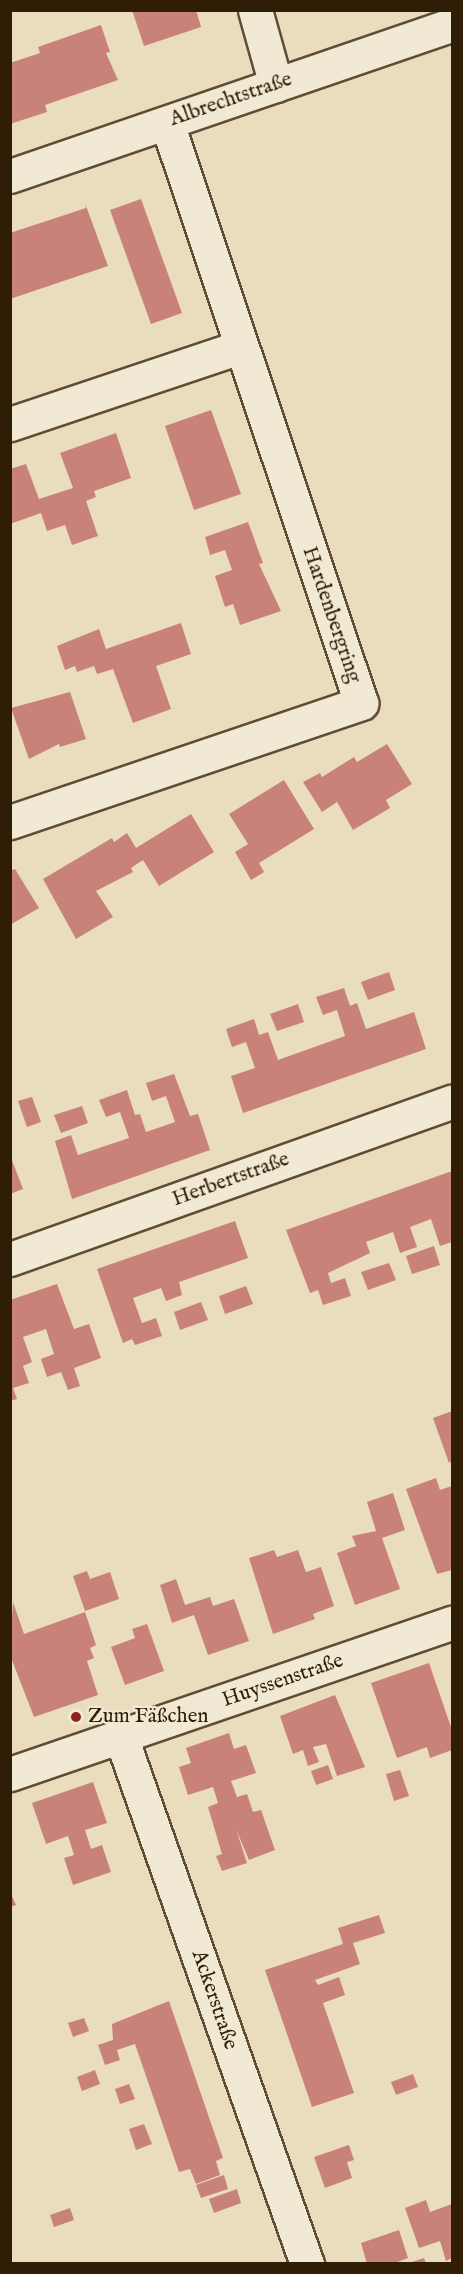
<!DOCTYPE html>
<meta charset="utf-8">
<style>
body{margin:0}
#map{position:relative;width:463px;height:2274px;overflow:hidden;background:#e9ddbd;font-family:"IM FELL English",serif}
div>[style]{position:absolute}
.building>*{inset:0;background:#c9827a}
.roads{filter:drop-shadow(2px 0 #5e4d34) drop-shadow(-2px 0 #5e4d34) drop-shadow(0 2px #5e4d34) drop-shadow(0 -2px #5e4d34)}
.street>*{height:33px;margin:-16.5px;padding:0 16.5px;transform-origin:16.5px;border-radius:16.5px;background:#f1e9d4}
.dots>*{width:16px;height:16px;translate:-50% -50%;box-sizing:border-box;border:3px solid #f1e9d4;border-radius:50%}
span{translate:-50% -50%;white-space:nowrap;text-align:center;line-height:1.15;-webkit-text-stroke:4.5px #f1e9d4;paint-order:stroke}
.street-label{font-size:21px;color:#301d06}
.poi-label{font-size:21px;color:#301d06}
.left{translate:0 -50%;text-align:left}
.frame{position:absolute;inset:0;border:12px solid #301d06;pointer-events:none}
</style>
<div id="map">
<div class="building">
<i style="clip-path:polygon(132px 10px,196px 10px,201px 27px,144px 46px)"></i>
<i style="clip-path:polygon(101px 25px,110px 52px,106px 53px,118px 80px,45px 105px,47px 112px,10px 124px,10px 63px,40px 53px,38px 47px)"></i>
<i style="clip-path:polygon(141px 199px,182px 313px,151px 324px,110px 210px)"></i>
<i style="clip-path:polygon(85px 203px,108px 266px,10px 299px,10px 233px,86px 208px)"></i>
<i style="clip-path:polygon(211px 410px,241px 494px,194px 510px,165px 426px)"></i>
<i style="clip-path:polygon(116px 433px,131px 478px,94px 491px,96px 497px,86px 501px,98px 536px,72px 545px,65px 525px,47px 531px,41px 513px,10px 524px,10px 469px,26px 464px,39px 499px,73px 488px,60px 453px)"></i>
<i style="clip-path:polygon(248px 522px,263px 563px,259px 564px,281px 611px,240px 625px,233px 604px,225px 607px,215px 576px,232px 570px,225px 550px,210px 555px,205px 537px)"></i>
<i style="clip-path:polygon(181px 623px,191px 654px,156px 666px,171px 709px,133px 723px,113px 669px,97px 674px,94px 666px,77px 672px,75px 666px,65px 670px,57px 646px,99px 629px,106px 649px)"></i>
<i style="clip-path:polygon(70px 692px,86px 739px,60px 747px,59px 744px,29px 759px,11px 708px)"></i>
<i style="clip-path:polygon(387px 744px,412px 784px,386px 800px,390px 808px,353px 830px,337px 802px,322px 812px,303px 782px,320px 773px,322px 777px,354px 757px,357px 762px)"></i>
<i style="clip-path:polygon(284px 780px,314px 829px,259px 863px,264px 872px,251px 880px,235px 852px,248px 844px,229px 814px)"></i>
<i style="clip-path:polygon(191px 814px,214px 852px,159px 886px,143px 860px,131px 868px,133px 872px,96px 891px,113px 917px,76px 939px,43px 879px,112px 838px,114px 842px,127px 833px,136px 848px)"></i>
<i style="clip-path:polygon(15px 869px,39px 908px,10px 925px,10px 871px)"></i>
<i style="clip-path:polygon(389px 972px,395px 990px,368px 1000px,361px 982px)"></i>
<i style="clip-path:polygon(344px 988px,350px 1006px,357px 1003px,366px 1029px,414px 1012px,426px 1049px,243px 1113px,231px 1076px,255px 1068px,246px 1042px,232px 1047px,226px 1029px,254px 1019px,259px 1035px,268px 1032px,278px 1060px,345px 1036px,337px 1010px,323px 1015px,316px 997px)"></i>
<i style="clip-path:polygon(298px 1004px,304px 1022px,277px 1031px,270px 1014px)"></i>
<i style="clip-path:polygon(174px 1074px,190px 1116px,198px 1114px,210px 1150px,72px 1199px,55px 1141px,71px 1135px,78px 1155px,129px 1138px,120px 1112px,106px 1117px,99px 1100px,127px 1090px,135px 1115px,140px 1114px,146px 1132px,175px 1122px,166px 1096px,152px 1101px,146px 1083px)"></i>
<i style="clip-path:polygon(32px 1097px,41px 1122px,27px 1127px,18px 1101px)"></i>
<i style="clip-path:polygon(82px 1106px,88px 1123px,61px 1133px,54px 1115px)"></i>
<i style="clip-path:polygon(10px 1155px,23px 1189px,10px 1194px)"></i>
<i style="clip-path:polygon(452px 1171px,452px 1242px,440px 1246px,431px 1219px,410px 1227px,417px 1247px,400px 1253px,393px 1232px,366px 1242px,370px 1253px,328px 1273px,331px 1283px,345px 1278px,351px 1296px,323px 1305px,318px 1290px,310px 1293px,286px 1230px)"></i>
<i style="clip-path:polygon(235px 1221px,248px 1258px,179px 1282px,182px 1295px,166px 1301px,161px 1288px,133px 1298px,142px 1323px,156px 1318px,162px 1336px,135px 1345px,132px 1339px,123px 1343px,97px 1269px)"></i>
<i style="clip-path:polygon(434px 1246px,440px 1265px,412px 1274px,406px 1256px)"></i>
<i style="clip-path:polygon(389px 1263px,396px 1280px,368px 1290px,361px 1272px)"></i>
<i style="clip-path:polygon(57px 1284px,74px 1329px,89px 1324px,101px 1358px,74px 1368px,80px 1386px,68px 1390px,61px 1372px,47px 1377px,41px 1359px,54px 1354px,46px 1329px,23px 1337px,32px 1362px,23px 1366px,29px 1383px,13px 1388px,17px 1399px,10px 1401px,10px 1300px)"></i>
<i style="clip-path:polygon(246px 1286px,253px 1304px,225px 1314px,219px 1296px)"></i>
<i style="clip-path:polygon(201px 1302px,208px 1320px,180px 1330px,174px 1312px)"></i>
<i style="clip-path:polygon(452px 1411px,452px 1461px,449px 1463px,433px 1418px)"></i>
<i style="clip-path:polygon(436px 1478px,440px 1490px,452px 1486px,452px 1570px,437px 1574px,406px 1489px)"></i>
<i style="clip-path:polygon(393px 1493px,405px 1530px,382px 1538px,400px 1589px,355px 1605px,337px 1553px,356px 1546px,352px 1536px,376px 1531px,367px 1502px)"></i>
<i style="clip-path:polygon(274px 1550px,277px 1557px,298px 1550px,306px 1572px,321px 1567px,334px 1606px,313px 1614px,315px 1619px,273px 1634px,249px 1558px)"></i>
<i style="clip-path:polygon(87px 1571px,90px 1579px,110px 1572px,119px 1599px,85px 1611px,73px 1576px)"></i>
<i style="clip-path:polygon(176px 1579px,185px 1605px,210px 1597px,213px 1606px,234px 1599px,249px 1641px,208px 1655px,194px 1615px,172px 1623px,160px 1585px)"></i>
<i style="clip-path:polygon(13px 1602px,24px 1634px,85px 1612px,96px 1645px,90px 1648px,94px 1658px,87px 1661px,98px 1695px,34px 1717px,10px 1655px)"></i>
<i style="clip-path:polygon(147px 1624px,164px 1671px,125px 1685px,111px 1647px,135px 1638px,132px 1629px)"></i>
<i style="clip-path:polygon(429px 1663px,452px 1730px,452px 1750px,430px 1758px,427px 1747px,397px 1758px,371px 1683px)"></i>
<i style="clip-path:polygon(335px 1695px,365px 1767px,337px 1776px,326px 1744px,313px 1747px,319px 1762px,308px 1766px,303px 1750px,293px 1754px,280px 1716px)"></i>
<i style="clip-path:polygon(229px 1733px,234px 1749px,246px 1745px,256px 1773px,231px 1781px,237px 1797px,247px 1794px,253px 1812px,261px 1810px,275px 1850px,249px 1860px,236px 1829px,247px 1863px,222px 1871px,216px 1856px,222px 1854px,208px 1807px,218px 1803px,213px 1787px,188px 1795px,179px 1767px,191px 1763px,186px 1748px)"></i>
<i style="clip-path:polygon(328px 1765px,333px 1779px,316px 1785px,311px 1771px)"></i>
<i style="clip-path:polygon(400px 1770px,409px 1796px,394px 1801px,386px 1774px)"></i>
<i style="clip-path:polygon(93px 1782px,107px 1823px,85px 1830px,91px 1849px,102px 1845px,111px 1872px,73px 1885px,64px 1858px,74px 1855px,68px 1836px,46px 1844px,32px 1803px)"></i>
<i style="clip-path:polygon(10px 1892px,16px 1905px,10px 1907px)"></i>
<i style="clip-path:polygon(379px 1915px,385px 1933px,353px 1943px,360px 1964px,315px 1980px,318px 1985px,339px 1977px,345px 1995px,323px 2003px,354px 2093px,312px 2107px,265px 1970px,343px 1944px,338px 1928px)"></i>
<i style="clip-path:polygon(169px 2001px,223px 2158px,216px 2161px,220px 2175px,196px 2184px,190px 2169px,179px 2172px,135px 2044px,117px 2050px,120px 2060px,105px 2065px,98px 2045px,113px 2040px,112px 2024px)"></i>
<i style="clip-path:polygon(84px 2018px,89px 2031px,73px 2037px,68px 2023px)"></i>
<i style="clip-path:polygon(95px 2070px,100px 2084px,82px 2091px,77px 2077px)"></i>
<i style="clip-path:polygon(413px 2074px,418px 2087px,396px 2095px,391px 2082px)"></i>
<i style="clip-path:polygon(129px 2084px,135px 2099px,120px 2104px,115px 2089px)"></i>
<i style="clip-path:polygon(144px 2124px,152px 2144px,136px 2150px,129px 2129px)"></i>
<i style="clip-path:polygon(349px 2145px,354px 2160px,347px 2162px,352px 2178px,325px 2188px,314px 2157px)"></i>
<i style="clip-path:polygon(224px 2175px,228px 2189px,201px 2198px,196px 2185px)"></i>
<i style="clip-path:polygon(237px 2189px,241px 2203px,214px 2213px,209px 2199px)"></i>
<i style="clip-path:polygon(426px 2200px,430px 2212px,452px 2204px,452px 2258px,446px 2261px,440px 2241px,419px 2248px,405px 2208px)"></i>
<i style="clip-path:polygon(70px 2208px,74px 2220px,54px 2227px,50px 2215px)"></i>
<i style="clip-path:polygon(399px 2230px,408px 2258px,392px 2264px,367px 2264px,361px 2243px)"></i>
<i style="clip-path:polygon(424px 2258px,426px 2264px,409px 2264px,409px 2263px)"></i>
</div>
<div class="roads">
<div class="street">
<i style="left:255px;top:10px;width:78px;rotate:74.4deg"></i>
<i style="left:10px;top:176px;width:467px;rotate:-18.9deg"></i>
<i style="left:10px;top:424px;width:243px;rotate:-18.5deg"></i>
<i style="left:10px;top:822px;width:371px;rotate:-18.7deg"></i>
<i style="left:361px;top:703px;width:612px;rotate:-108.49deg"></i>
<i style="left:10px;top:1259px;width:469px;rotate:-19.6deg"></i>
<i style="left:121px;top:1737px;width:559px;rotate:70.56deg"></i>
<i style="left:10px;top:1774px;width:467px;rotate:-18.9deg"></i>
</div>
</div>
<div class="dots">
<i style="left:76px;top:1717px;background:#8f2418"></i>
</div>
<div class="street-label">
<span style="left:231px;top:100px;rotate:-19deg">Albrechtstraße</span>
<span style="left:331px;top:615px;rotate:71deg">Hardenbergring</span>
<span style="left:231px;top:1180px;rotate:-20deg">Herbertstraße</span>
<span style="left:283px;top:1681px;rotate:-19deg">Huyssenstraße</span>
<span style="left:214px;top:2000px;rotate:71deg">Ackerstraße</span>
</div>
<div class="poi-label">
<span class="left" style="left:88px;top:1717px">Zum Fäßchen</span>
</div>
<div class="frame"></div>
</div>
